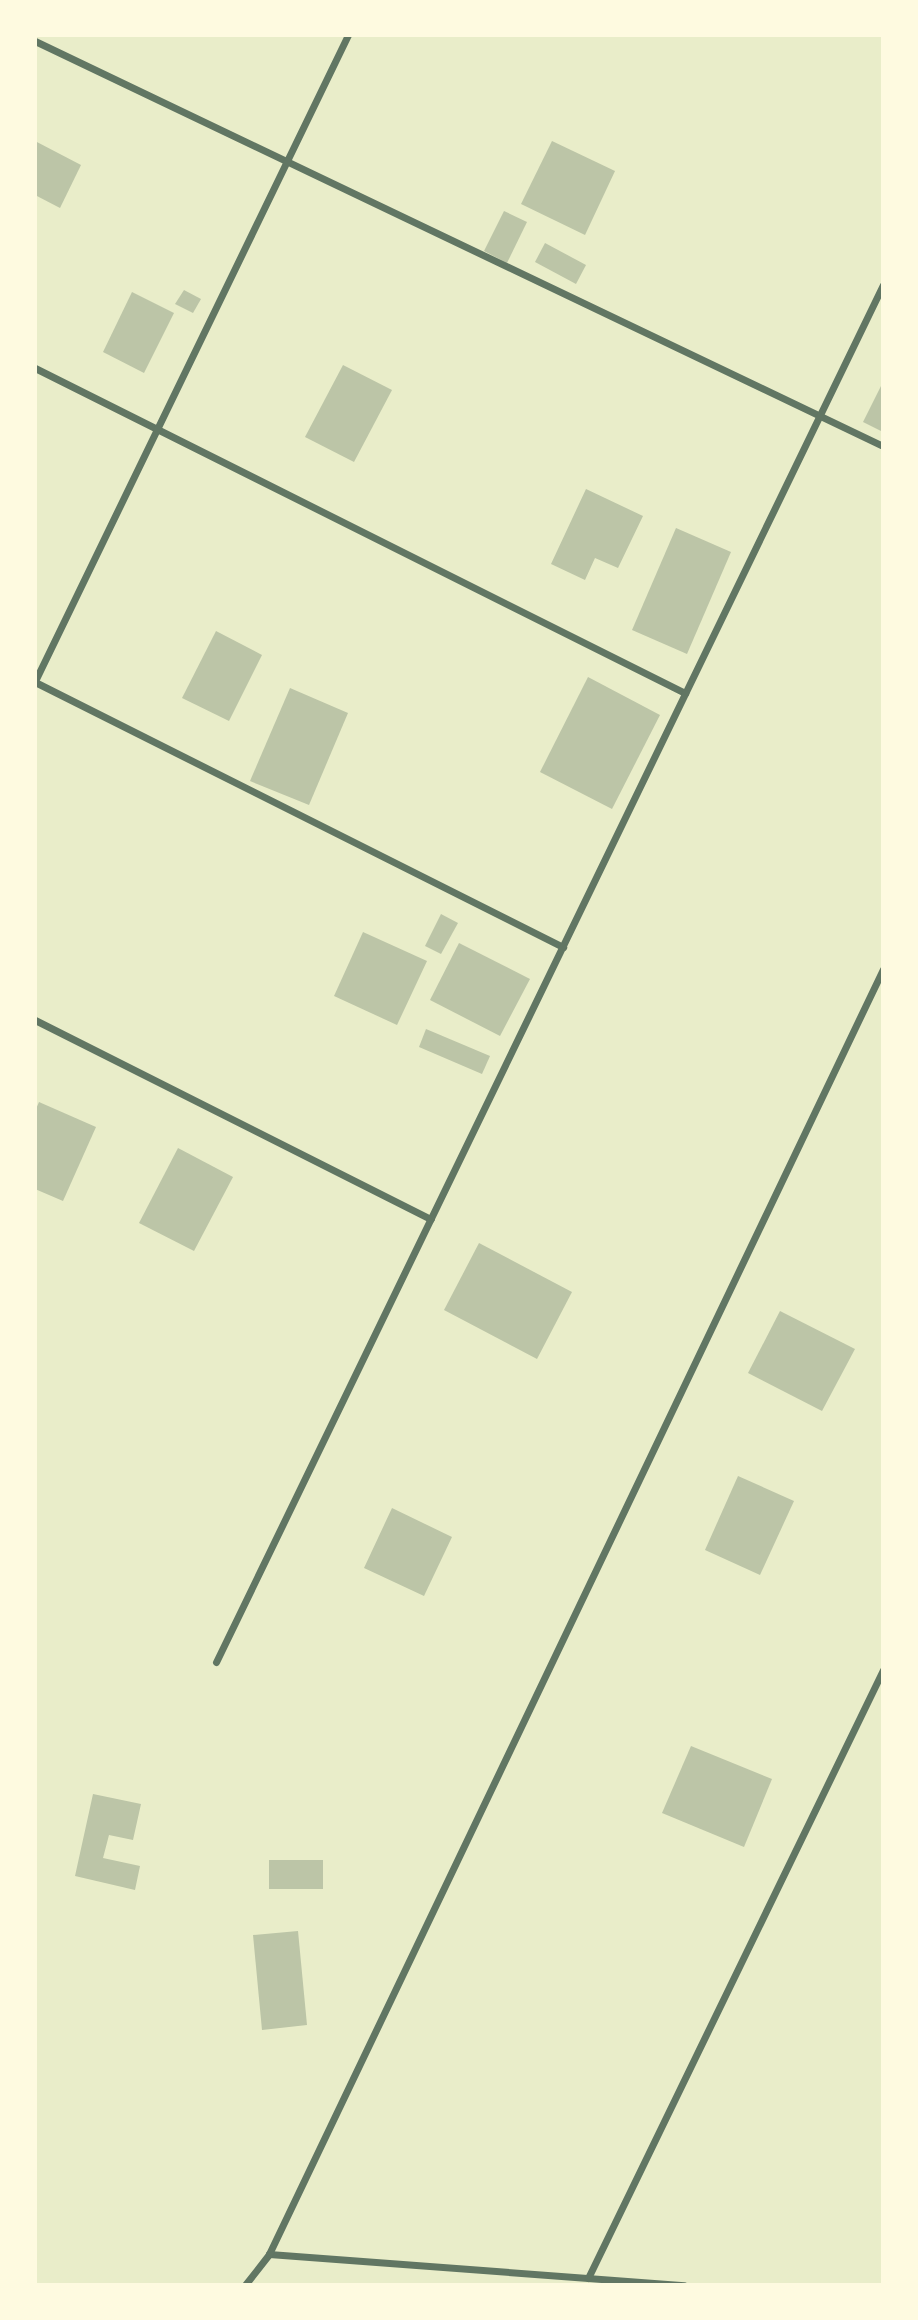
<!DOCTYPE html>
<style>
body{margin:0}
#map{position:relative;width:918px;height:2320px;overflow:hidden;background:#e9edc9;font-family:Overpass,sans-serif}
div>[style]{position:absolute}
.building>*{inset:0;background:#bcc5a7}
.minor>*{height:7px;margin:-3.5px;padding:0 3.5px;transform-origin:3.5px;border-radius:3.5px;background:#617663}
span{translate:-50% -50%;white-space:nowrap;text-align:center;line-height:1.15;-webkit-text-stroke:5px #fefae0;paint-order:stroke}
.frame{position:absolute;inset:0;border:37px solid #fefae0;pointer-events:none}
</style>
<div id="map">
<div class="building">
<i style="clip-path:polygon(35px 141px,81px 165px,60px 208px,35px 195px)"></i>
<i style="clip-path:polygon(552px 141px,615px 171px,585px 235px,521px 204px)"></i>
<i style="clip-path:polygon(504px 211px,527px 222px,507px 263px,484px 251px)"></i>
<i style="clip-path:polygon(545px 243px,586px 265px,576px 284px,535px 262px)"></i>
<i style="clip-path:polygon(184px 290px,201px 299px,193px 313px,175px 304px)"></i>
<i style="clip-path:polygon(132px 292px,174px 313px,144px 373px,103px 352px)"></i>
<i style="clip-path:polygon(343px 365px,392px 390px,354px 462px,305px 437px)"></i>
<i style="clip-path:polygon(883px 382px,883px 432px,863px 422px)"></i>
<i style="clip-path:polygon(586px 489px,643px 516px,618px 568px,595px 558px,585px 580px,551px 564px)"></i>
<i style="clip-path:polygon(676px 528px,731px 552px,687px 654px,632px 630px)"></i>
<i style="clip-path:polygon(216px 631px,262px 655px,229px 721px,182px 698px)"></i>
<i style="clip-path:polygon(588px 677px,660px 715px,612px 809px,540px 772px)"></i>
<i style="clip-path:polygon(290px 688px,348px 713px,309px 805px,250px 781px)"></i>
<i style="clip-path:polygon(441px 914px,458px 923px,441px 954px,425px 946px)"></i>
<i style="clip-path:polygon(363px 932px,427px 961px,397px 1025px,334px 996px)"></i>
<i style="clip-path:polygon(459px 943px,530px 979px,500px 1036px,430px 1000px)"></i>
<i style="clip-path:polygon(426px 1029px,490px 1056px,482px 1074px,419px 1047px)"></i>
<i style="clip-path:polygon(39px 1102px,96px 1127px,63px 1201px,35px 1189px,35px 1111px)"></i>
<i style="clip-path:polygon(178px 1148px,233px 1177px,194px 1251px,139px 1223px)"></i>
<i style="clip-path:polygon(479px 1243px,572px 1292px,537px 1359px,444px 1310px)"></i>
<i style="clip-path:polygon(780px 1311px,855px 1349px,822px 1411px,748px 1373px)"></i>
<i style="clip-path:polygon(738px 1476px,794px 1501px,760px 1575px,705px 1550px)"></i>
<i style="clip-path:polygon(392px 1508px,452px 1537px,424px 1596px,364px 1568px)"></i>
<i style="clip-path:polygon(691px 1746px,772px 1779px,744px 1847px,662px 1813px)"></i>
<i style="clip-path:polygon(93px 1794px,141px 1804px,133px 1840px,109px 1835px,103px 1858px,140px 1866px,135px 1890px,75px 1876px)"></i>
<i style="clip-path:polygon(269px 1860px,323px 1860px,323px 1889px,269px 1889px)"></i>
<i style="clip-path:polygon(298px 1931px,307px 2025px,262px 2030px,253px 1935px)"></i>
</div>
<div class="minor">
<i style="left:35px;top:41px;width:940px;rotate:25.53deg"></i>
<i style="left:35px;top:368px;width:727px;rotate:26.57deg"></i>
<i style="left:35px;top:681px;width:718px;rotate:-64.15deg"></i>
<i style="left:35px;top:682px;width:591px;rotate:26.65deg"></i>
<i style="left:35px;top:1020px;width:443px;rotate:26.7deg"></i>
<i style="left:216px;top:1662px;width:1530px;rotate:-64.16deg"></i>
<i style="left:269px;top:2254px;width:416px;rotate:4.3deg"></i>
<i style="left:588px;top:2278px;width:676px;rotate:-64.12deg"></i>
<i style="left:245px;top:2285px;width:39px;rotate:-52deg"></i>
<i style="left:269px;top:2254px;width:1424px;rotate:-64.46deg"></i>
</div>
<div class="frame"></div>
</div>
